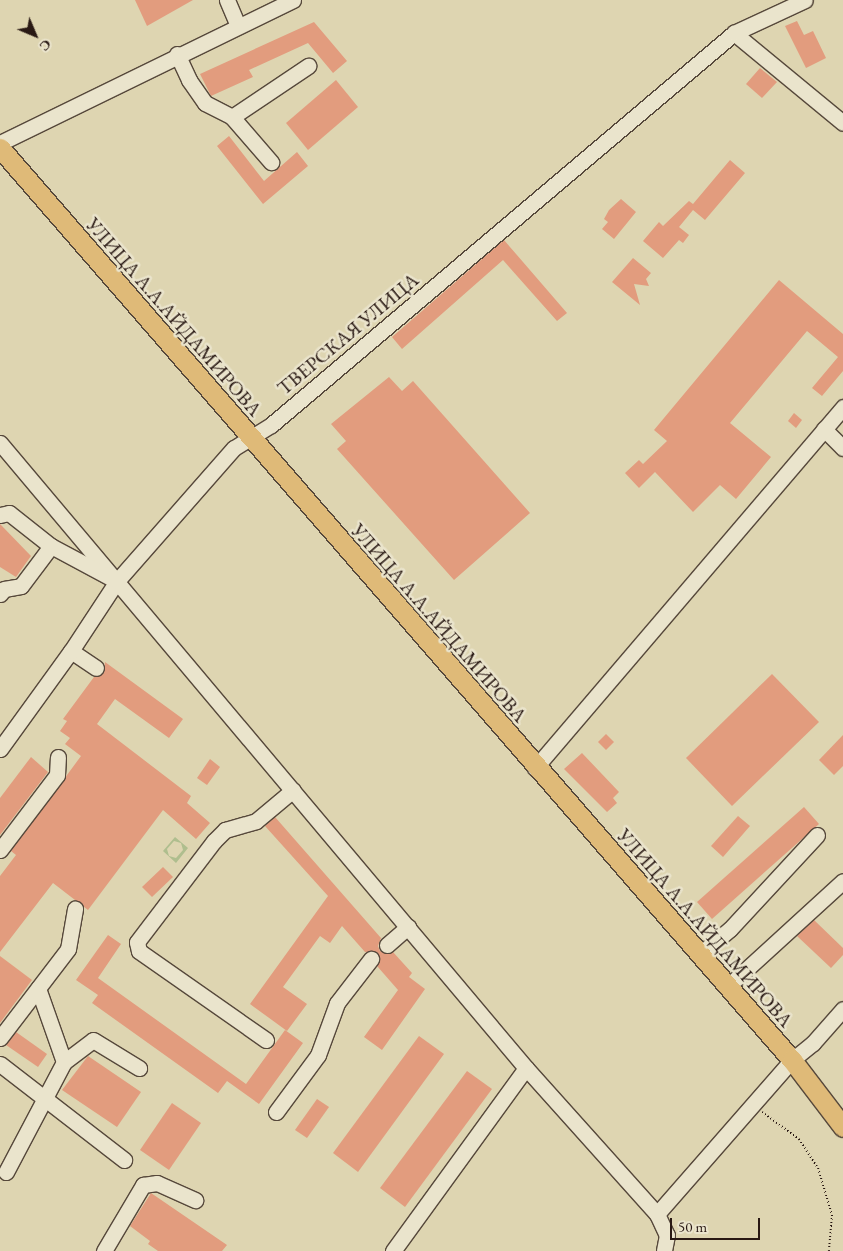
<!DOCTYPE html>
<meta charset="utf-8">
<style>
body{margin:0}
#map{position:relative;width:843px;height:1251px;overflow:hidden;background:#ded5b1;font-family:"EB Garamond",serif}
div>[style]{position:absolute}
.green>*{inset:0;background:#afbe8e}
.building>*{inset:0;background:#e29c7e}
.path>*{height:2px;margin-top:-1px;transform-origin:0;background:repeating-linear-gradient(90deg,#291914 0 1px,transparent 0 3.5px)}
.roads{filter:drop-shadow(1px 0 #56483b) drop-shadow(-1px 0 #56483b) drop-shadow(0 1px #56483b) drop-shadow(0 -1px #56483b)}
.minor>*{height:15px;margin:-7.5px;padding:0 7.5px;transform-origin:7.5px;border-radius:7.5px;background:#eae4cc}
.major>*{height:19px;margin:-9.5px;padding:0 9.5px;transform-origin:9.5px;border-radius:9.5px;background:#dfba78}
span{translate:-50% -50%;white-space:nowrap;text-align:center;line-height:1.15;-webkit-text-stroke:5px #eae4cc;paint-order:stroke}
.street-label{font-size:20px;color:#291914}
.north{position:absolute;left:10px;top:10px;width:50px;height:50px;-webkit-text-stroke:4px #eae4cc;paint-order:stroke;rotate:135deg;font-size:14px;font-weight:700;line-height:20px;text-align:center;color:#291914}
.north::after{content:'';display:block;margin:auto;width:18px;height:22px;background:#291914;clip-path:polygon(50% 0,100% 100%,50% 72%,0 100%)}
.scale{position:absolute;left:670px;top:1218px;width:90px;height:22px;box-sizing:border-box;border:2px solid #291914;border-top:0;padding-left:6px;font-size:15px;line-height:18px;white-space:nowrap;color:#291914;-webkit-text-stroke:4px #eae4cc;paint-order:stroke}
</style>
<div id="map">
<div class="green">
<i style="clip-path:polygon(evenodd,175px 837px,188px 848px,176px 863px,163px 851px,175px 837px,174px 841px,181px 843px,183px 850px,176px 858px,169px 856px,167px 849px,174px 841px)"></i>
</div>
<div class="building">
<i style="clip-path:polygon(135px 0,193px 0,147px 26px)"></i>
<i style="clip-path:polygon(797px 21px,804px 35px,813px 31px,826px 58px,806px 68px,785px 26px)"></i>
<i style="clip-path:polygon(314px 22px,347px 61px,333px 73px,308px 43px,249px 70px,253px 77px,211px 96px,200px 74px)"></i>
<i style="clip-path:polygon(760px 68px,777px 82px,762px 98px,746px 84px)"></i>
<i style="clip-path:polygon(336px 80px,358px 107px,308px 150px,286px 123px)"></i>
<i style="clip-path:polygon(229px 136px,264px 181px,297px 152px,308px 166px,263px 204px,217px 146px)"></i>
<i style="clip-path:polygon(730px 160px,745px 173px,705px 220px,693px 210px,679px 227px,689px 235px,683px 243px,679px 240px,663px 258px,643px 241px,659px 222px,663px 226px,689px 201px,693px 204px)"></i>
<i style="clip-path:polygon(621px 199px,636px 212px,614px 239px,602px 229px,608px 222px,604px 219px,609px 210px)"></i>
<i style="clip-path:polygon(504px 240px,567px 313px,557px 321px,503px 260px,402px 349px,392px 337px)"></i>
<i style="clip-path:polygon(633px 258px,651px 273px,646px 279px,649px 286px,634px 284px,640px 305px,612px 282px)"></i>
<i style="clip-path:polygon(779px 280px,843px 334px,843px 371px,822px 396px,812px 388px,838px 357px,807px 331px,730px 423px,771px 457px,736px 499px,720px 485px,693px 512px,655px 472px,639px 488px,625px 473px,639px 460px,643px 464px,667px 441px,654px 430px)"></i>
<i style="clip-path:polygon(389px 377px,402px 391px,413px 381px,530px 513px,454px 580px,337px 449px,346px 441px,331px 424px)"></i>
<i style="clip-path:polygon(794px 413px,802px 420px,796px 428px,788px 421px)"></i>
<i style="clip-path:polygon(0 524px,31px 556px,16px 577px,0 567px)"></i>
<i style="clip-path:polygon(105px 662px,183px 719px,169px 738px,115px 699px,97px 724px,191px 796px,187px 803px,210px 823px,196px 839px,163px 810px,88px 910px,53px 883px,0 952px,0 876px,16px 855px,11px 851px,81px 756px,65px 744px,70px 738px,60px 731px,67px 721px,63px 719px,94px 677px,104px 673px)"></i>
<i style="clip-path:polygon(772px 674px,819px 722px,732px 806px,686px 758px)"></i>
<i style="clip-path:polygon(606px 734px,614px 742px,606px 750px,598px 742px)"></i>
<i style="clip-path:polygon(843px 735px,843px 766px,834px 775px,819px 760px)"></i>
<i style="clip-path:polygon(582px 753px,619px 792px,613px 798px,617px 803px,607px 812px,564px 769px)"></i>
<i style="clip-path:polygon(31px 757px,48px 772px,0 835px,0 798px)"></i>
<i style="clip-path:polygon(210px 759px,220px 767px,207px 785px,197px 778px)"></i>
<i style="clip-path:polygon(804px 807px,819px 824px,712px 919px,697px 902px)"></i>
<i style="clip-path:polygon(738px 816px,750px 826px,723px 857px,711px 846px)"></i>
<i style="clip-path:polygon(275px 817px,381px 938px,378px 946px,380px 951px,393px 952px,412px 973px,409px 977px,425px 989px,382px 1050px,364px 1037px,398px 990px,377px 966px,380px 960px,377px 952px,365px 952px,342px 926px,330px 943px,320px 936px,283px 987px,307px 1004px,287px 1031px,250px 1004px,328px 896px,265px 826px)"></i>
<i style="clip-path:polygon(163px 867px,173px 877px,152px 897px,142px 887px)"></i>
<i style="clip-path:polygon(814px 920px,843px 948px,843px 955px,831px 968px,797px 936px)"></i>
<i style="clip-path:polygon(108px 935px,121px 944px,98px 978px,246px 1084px,285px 1030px,303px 1043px,259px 1104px,227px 1081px,218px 1093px,92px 1003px,98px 995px,76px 980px)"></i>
<i style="clip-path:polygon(0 956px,32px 980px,0 1023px)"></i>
<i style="clip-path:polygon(16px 1032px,47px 1054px,38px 1067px,6px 1045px)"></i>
<i style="clip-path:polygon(419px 1036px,444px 1054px,358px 1172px,333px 1153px)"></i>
<i style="clip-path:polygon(88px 1056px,141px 1092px,117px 1127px,62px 1090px)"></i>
<i style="clip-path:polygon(467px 1071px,492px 1089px,405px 1207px,380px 1188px)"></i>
<i style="clip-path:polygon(317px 1099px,329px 1107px,307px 1138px,295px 1130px)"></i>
<i style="clip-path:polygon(172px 1103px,201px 1123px,169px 1170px,140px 1150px)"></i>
<i style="clip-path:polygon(151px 1193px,227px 1245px,222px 1251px,158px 1251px,148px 1244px,150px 1241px,130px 1226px)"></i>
</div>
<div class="path">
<i style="left:762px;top:1112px;width:46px;rotate:36.1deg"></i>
<i style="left:799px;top:1139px;width:35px;rotate:57deg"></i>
<i style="left:818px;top:1168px;width:49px;rotate:73.4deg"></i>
<i style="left:832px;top:1215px;width:36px;rotate:95deg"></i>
</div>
<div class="roads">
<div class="minor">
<i style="left:227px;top:0;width:28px;rotate:67deg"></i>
<i style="left:734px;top:33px;width:141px;rotate:39.5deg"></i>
<i style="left:177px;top:54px;width:29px;rotate:65deg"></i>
<i style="left:189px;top:80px;width:28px;rotate:55deg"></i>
<i style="left:205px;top:103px;width:30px;rotate:27deg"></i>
<i style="left:232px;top:117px;width:92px;rotate:-33.9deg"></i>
<i style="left:232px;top:117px;width:60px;rotate:49.1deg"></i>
<i style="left:0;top:143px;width:326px;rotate:-26deg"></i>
<i style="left:824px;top:429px;width:27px;rotate:45deg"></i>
<i style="left:0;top:443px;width:817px;rotate:49.92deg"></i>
<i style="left:526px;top:1068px;width:196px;rotate:48.1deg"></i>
<i style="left:657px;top:1214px;width:205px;rotate:-48.8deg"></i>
<i style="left:792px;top:1060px;width:27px;rotate:-39deg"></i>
<i style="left:813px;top:1043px;width:45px;rotate:-48.6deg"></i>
<i style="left:0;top:515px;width:9px;rotate:-13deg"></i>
<i style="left:9px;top:513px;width:53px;rotate:38.2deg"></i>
<i style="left:51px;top:546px;width:66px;rotate:28.1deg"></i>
<i style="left:0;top:594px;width:6px;rotate:-51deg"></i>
<i style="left:4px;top:589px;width:17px;rotate:-10deg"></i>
<i style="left:21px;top:586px;width:50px;rotate:-53.1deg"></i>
<i style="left:71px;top:651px;width:30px;rotate:34deg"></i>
<i style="left:0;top:749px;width:121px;rotate:-54.1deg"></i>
<i style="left:71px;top:651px;width:84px;rotate:-56.7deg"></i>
<i style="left:117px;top:581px;width:177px;rotate:-48.7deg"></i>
<i style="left:234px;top:448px;width:44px;rotate:-31.9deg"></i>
<i style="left:271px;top:425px;width:607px;rotate:-40.25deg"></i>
<i style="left:734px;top:33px;width:78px;rotate:-24.9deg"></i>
<i style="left:535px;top:768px;width:475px;rotate:-49.5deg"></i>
<i style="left:0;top:850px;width:94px;rotate:-52.8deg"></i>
<i style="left:57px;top:775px;width:18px;rotate:-87deg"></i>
<i style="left:387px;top:945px;width:28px;rotate:-41deg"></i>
<i style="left:699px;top:955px;width:40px;rotate:-40deg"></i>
<i style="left:730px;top:929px;width:128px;rotate:-47.2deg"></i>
<i style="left:727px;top:987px;width:157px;rotate:-42.4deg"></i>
<i style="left:0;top:1038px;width:112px;rotate:-52.6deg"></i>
<i style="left:68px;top:949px;width:41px;rotate:-80.1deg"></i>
<i style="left:266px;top:1040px;width:155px;rotate:-145deg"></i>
<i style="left:139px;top:951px;width:9px;rotate:-103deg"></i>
<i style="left:137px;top:942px;width:127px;rotate:-52.7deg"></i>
<i style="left:214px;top:841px;width:16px;rotate:-45deg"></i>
<i style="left:225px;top:830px;width:32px;rotate:-16deg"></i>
<i style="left:256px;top:821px;width:48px;rotate:-40deg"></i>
<i style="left:64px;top:1062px;width:36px;rotate:-37deg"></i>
<i style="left:93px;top:1040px;width:54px;rotate:31.3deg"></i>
<i style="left:0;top:1064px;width:157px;rotate:37.7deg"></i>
<i style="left:276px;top:1112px;width:71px;rotate:-53.6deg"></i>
<i style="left:318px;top:1055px;width:55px;rotate:-69.9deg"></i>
<i style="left:337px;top:1003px;width:56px;rotate:-52.3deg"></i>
<i style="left:6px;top:1172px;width:124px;rotate:-62.2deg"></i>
<i style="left:64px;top:1062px;width:78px;rotate:-109.4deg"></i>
<i style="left:657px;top:1214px;width:23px;rotate:65deg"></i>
<i style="left:667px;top:1235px;width:16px;rotate:101deg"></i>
<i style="left:104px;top:1251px;width:77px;rotate:-59.4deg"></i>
<i style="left:143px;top:1185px;width:14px;rotate:-8deg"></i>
<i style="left:157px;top:1183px;width:42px;rotate:24.1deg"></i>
<i style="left:393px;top:1251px;width:226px;rotate:-54deg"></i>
</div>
<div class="major">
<i style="left:0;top:148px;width:1208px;rotate:49.03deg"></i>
<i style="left:792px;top:1060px;width:84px;rotate:52.7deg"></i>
</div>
</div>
<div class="street-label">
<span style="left:174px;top:317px;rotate:49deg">УЛИЦА А.А.АЙДАМИРОВА</span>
<span style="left:348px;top:334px;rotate:-40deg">ТВЕРСКАЯ УЛИЦА</span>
<span style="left:439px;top:623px;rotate:49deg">УЛИЦА А.А.АЙДАМИРОВА</span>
<span style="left:705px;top:928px;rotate:49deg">УЛИЦА А.А.АЙДАМИРОВА</span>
</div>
<div class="north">С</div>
<div class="scale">50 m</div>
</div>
